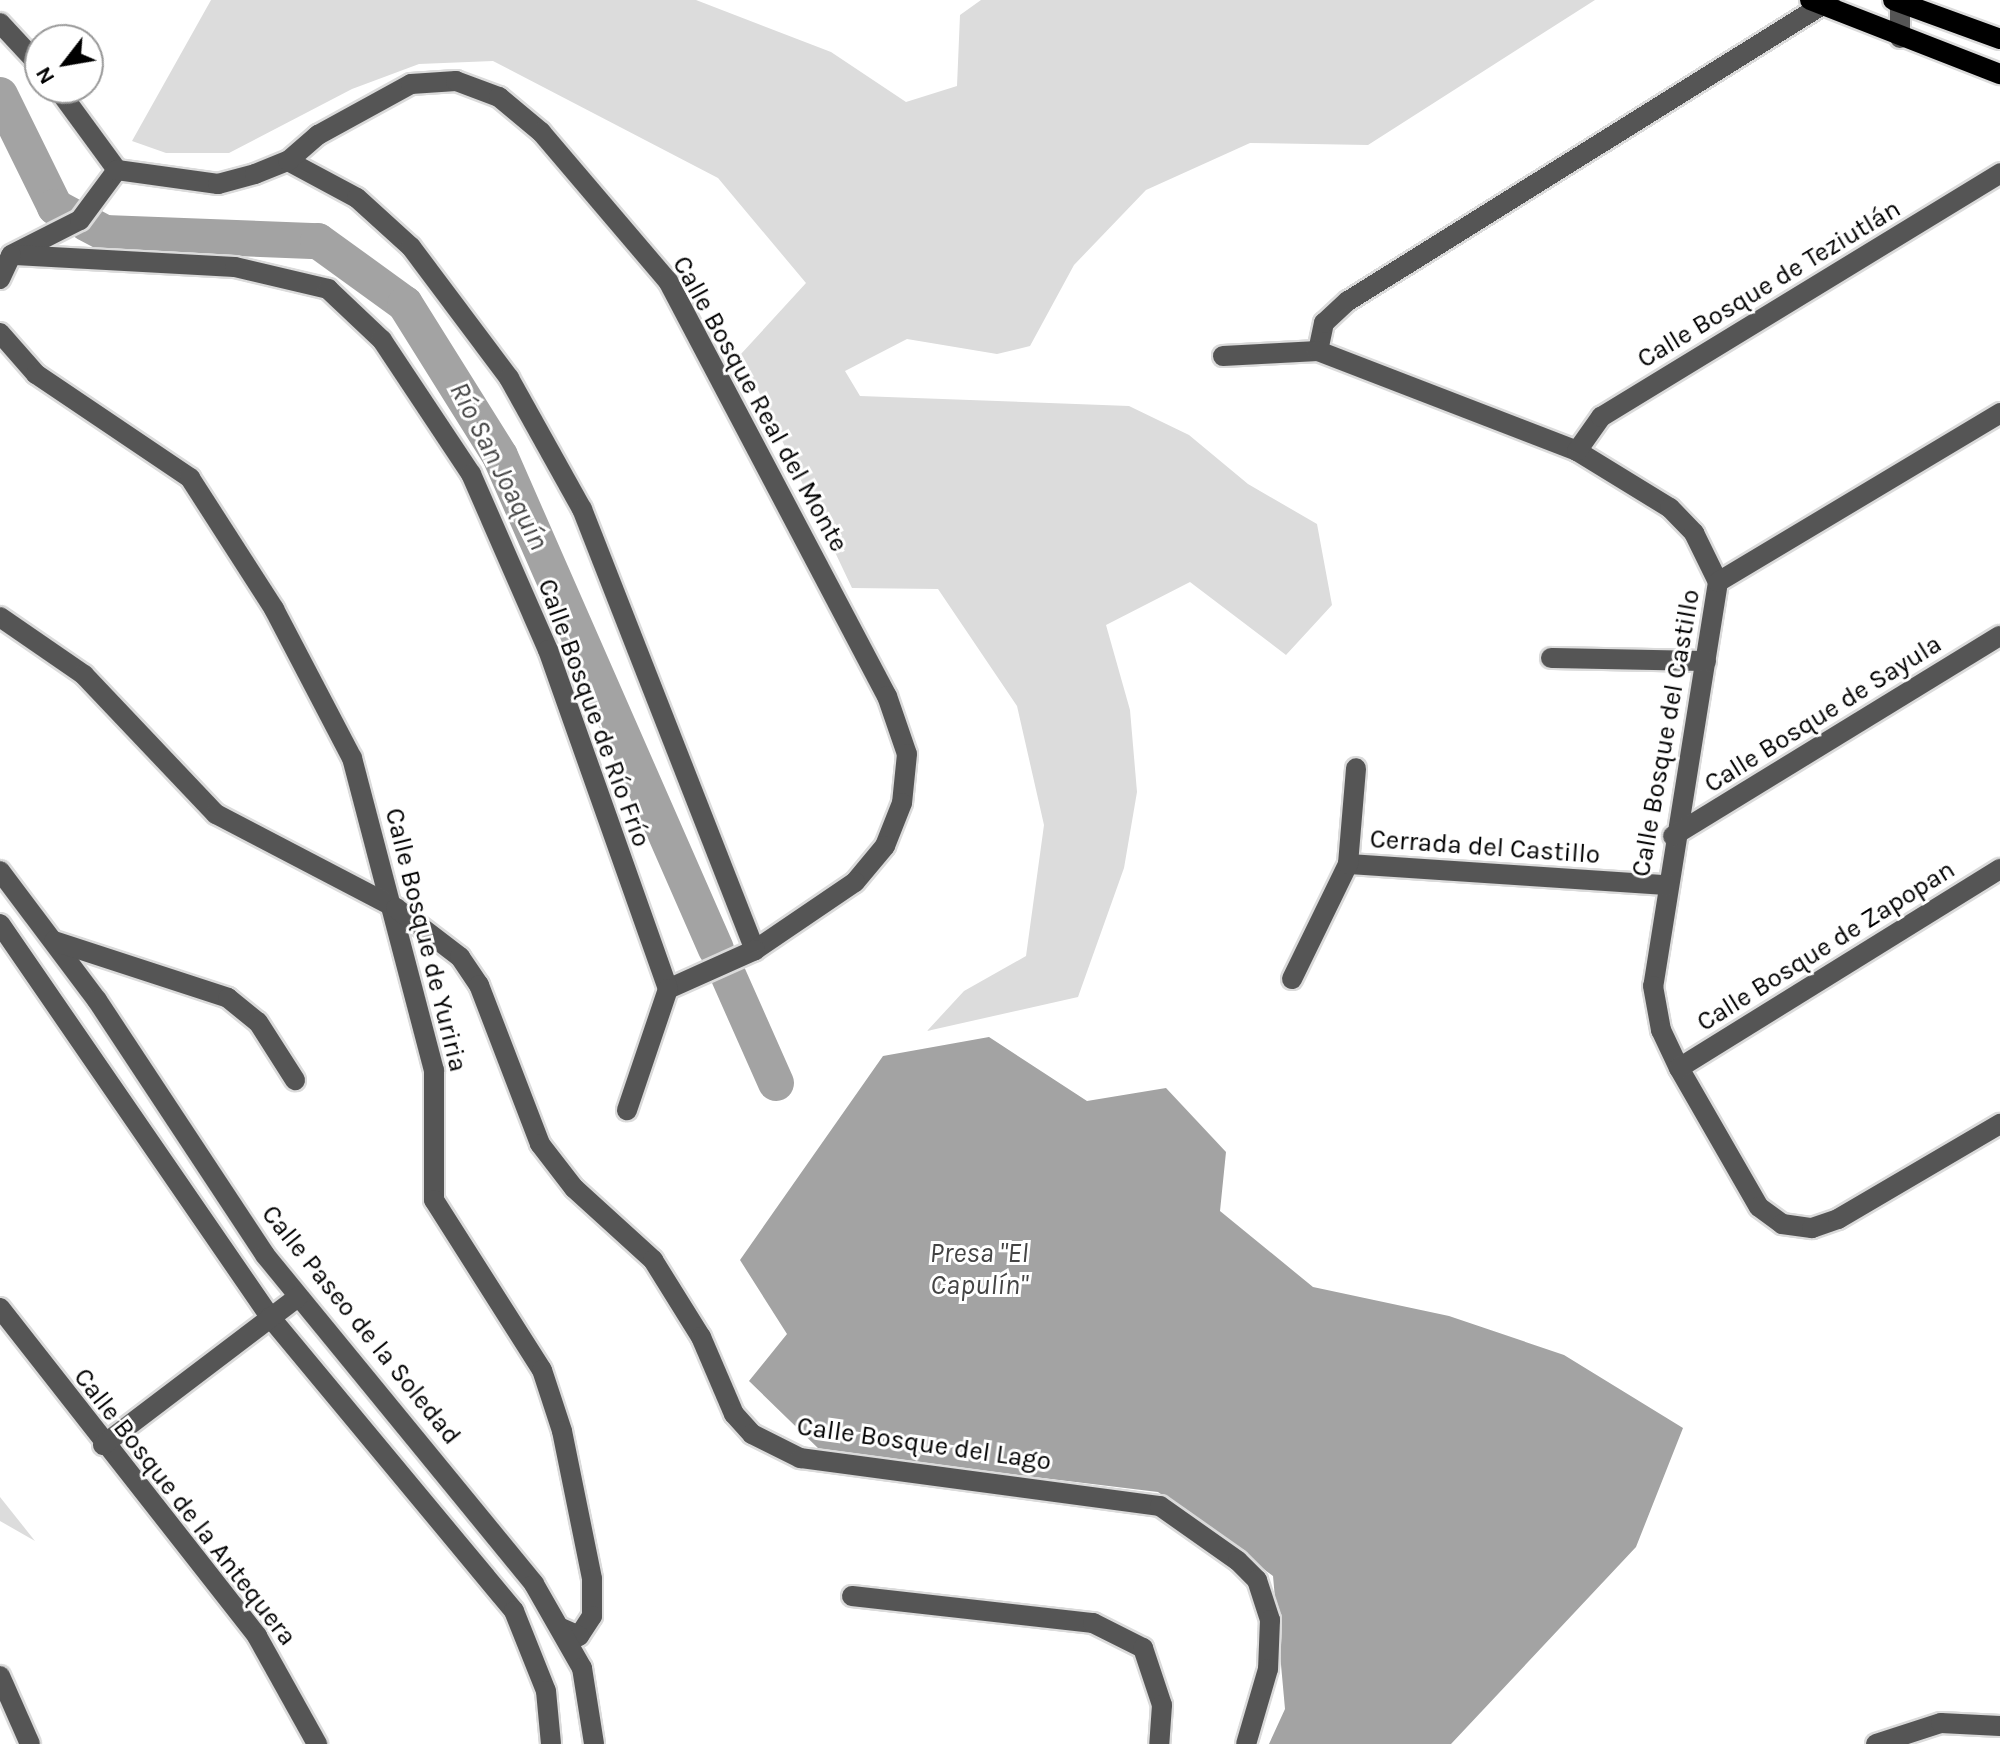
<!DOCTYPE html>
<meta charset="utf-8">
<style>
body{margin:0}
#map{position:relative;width:2000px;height:1744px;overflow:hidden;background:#fff;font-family:Karla,sans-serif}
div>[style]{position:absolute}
.green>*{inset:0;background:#dcdcdc}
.water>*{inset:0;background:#a3a3a3}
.river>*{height:36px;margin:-18px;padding:0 18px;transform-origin:18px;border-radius:18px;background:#a3a3a3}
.roads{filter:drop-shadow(2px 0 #dbdbdb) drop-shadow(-2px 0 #dbdbdb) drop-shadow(0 2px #dbdbdb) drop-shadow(0 -2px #dbdbdb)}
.minor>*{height:20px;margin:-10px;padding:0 10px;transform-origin:10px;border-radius:10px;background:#555}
.major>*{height:20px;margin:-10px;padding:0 10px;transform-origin:10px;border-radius:10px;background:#000}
span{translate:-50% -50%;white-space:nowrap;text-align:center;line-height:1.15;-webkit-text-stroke:6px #fff;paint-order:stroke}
.street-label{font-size:26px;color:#000}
.water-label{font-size:28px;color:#444;font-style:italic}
.north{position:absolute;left:24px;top:24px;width:80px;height:80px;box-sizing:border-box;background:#fff;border:2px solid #999;border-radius:50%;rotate:239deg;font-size:22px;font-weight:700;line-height:32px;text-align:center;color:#000}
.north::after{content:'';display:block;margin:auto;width:28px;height:36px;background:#000;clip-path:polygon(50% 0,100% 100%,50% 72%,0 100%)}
</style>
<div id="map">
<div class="green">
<i style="clip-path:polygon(211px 0,696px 0,831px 52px,906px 102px,957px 86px,960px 15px,981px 0,1595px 0,1368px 145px,1250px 143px,1146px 190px,1074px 265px,1030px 346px,997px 354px,907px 339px,845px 371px,860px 396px,1129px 406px,1189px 435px,1248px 484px,1317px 524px,1332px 605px,1286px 655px,1190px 582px,1106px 625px,1130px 710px,1137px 792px,1124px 868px,1078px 997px,927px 1031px,964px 991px,1026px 956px,1044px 825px,1017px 706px,938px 589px,852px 588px,741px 354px,806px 283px,718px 178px,493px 61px,419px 64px,352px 89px,229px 153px,166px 153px,132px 141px)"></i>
<i style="clip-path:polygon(0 1497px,35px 1541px,0 1521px)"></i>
</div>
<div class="water">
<i style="clip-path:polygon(989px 1037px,1087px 1101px,1166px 1088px,1226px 1152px,1220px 1211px,1313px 1287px,1449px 1316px,1564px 1355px,1683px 1428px,1636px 1547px,1451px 1744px,1269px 1744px,1285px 1709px,1273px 1576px,1158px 1492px,821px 1451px,749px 1381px,787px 1334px,740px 1260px,883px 1056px)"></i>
</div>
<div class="river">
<i style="left:0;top:95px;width:125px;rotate:63.8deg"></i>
<i style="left:55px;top:207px;width:21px;rotate:28deg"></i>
<i style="left:86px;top:223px;width:21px;rotate:28deg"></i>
<i style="left:105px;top:233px;width:213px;rotate:2.2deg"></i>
<i style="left:318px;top:241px;width:107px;rotate:35.9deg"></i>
<i style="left:405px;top:304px;width:179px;rotate:58deg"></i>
<i style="left:500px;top:456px;width:538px;rotate:66.34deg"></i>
<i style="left:729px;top:977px;width:116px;rotate:66.1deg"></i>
</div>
<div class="roads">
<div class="minor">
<i style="left:0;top:23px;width:59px;rotate:47.1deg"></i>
<i style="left:1900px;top:38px;width:38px;rotate:-90deg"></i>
<i style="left:57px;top:88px;width:102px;rotate:53.8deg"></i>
<i style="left:288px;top:161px;width:78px;rotate:28.2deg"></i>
<i style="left:357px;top:198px;width:73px;rotate:42.2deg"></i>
<i style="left:411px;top:247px;width:164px;rotate:53.2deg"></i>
<i style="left:509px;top:378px;width:150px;rotate:60.9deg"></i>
<i style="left:582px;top:509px;width:474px;rotate:68.6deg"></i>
<i style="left:11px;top:255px;width:77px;rotate:-26.9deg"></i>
<i style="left:80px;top:220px;width:62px;rotate:-53.5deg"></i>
<i style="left:117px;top:170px;width:102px;rotate:7.9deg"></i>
<i style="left:218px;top:184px;width:38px;rotate:-15deg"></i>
<i style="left:255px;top:174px;width:35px;rotate:-22deg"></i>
<i style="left:288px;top:161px;width:40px;rotate:-41deg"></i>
<i style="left:318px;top:135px;width:106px;rotate:-28.7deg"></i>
<i style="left:411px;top:84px;width:45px;rotate:-3.8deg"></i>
<i style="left:456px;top:81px;width:46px;rotate:20.4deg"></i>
<i style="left:499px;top:97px;width:55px;rotate:39.8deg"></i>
<i style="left:541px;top:132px;width:196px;rotate:49.6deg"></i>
<i style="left:668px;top:281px;width:469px;rotate:62.2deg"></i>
<i style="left:887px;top:696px;width:61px;rotate:71deg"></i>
<i style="left:907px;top:754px;width:49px;rotate:95.8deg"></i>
<i style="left:902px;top:803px;width:46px;rotate:111.6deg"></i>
<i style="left:885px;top:846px;width:47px;rotate:129.8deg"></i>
<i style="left:855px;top:882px;width:121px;rotate:145.8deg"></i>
<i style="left:755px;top:950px;width:95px;rotate:155.9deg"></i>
<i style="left:15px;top:255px;width:220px;rotate:3.1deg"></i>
<i style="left:235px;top:267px;width:96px;rotate:13.3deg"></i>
<i style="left:328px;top:289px;width:74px;rotate:43.4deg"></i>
<i style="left:382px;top:340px;width:161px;rotate:56.4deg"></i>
<i style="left:471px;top:474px;width:192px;rotate:66.4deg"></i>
<i style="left:548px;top:650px;width:360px;rotate:70.5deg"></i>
<i style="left:668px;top:989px;width:128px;rotate:108.7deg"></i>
<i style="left:0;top:279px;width:26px;rotate:-65deg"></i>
<i style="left:0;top:333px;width:55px;rotate:48.7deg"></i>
<i style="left:36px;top:374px;width:186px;rotate:34deg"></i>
<i style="left:190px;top:478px;width:156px;rotate:57.3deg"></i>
<i style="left:274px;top:609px;width:168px;rotate:62.4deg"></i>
<i style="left:352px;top:758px;width:323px;rotate:75.3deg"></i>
<i style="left:434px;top:1070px;width:130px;rotate:90deg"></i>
<i style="left:434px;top:1200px;width:201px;rotate:57.6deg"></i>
<i style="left:542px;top:1370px;width:64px;rotate:71.8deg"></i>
<i style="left:562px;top:1431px;width:151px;rotate:78.5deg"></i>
<i style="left:592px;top:1579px;width:37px;rotate:90deg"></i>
<i style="left:592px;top:1616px;width:24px;rotate:123deg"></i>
<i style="left:579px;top:1636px;width:20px;rotate:-156deg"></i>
<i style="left:1318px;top:351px;width:29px;rotate:-78deg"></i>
<i style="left:1324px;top:323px;width:33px;rotate:-43deg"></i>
<i style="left:1348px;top:301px;width:568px;rotate:-31.98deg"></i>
<i style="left:1223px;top:356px;width:95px;rotate:-3deg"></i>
<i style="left:1318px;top:351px;width:278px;rotate:21.1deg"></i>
<i style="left:1577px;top:451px;width:109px;rotate:31.5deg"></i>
<i style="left:1670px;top:508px;width:35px;rotate:46deg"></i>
<i style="left:1694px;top:533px;width:55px;rotate:63.9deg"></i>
<i style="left:1718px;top:582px;width:409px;rotate:99.1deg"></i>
<i style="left:1653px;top:986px;width:45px;rotate:79.7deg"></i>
<i style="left:1661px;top:1030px;width:42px;rotate:64.7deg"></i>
<i style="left:1679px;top:1068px;width:160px;rotate:60.1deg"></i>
<i style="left:1759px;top:1207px;width:29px;rotate:36deg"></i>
<i style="left:1782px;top:1224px;width:30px;rotate:8deg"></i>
<i style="left:1812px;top:1228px;width:28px;rotate:-19deg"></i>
<i style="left:1838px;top:1219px;width:188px;rotate:-30.4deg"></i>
<i style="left:1577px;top:451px;width:42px;rotate:-54.8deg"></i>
<i style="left:1601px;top:417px;width:468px;rotate:-31.4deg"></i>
<i style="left:1718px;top:582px;width:329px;rotate:-30.9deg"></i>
<i style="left:0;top:617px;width:102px;rotate:34.6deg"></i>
<i style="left:84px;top:675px;width:192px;rotate:46.5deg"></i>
<i style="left:216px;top:814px;width:203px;rotate:27.6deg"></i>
<i style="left:396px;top:908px;width:81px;rotate:37.4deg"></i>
<i style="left:460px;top:957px;width:34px;rotate:56deg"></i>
<i style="left:479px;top:985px;width:170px;rotate:69deg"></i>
<i style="left:540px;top:1144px;width:56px;rotate:52.3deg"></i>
<i style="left:574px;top:1188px;width:107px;rotate:42.3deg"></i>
<i style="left:653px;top:1260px;width:91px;rotate:58.1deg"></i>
<i style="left:701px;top:1337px;width:84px;rotate:66.8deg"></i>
<i style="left:734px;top:1414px;width:27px;rotate:48deg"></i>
<i style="left:752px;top:1434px;width:54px;rotate:26.6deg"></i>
<i style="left:800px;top:1458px;width:363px;rotate:7.6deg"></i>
<i style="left:1160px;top:1506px;width:95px;rotate:35.2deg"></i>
<i style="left:1238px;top:1561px;width:27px;rotate:45deg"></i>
<i style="left:1257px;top:1580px;width:42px;rotate:72deg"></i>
<i style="left:1270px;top:1620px;width:49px;rotate:92.3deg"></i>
<i style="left:1268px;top:1669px;width:78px;rotate:106.3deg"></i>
<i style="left:1551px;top:658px;width:155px;rotate:1.1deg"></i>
<i style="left:1673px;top:836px;width:383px;rotate:-31.5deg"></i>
<i style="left:1348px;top:864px;width:320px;rotate:3.8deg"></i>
<i style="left:0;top:871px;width:161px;rotate:53.1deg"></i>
<i style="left:97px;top:1000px;width:305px;rotate:56.6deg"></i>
<i style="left:265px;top:1255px;width:425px;rotate:50.7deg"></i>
<i style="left:534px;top:1584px;width:97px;rotate:60.3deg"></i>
<i style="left:582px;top:1668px;width:77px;rotate:81deg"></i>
<i style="left:0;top:924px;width:477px;rotate:55.5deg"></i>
<i style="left:270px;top:1317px;width:382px;rotate:50.3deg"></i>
<i style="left:514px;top:1611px;width:86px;rotate:68.2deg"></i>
<i style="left:546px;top:1691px;width:53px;rotate:84.6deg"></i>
<i style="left:54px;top:941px;width:183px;rotate:18.1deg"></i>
<i style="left:228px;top:998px;width:38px;rotate:39deg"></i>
<i style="left:258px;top:1022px;width:69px;rotate:57.5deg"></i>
<i style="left:1292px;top:979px;width:128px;rotate:-64deg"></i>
<i style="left:1348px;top:864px;width:96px;rotate:-85.2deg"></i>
<i style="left:1679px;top:1068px;width:378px;rotate:-31.8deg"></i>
<i style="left:0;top:1308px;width:417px;rotate:51.9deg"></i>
<i style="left:257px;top:1636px;width:124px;rotate:60.9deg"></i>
<i style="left:103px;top:1445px;width:245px;rotate:-37.2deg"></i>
<i style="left:852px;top:1596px;width:243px;rotate:6.4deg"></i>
<i style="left:1093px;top:1623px;width:56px;rotate:26.6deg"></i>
<i style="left:1143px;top:1648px;width:60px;rotate:71.6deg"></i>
<i style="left:1162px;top:1705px;width:39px;rotate:94deg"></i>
<i style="left:0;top:1676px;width:74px;rotate:66.2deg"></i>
<i style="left:1876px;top:1744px;width:68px;rotate:-17.9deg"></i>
<i style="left:1941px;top:1723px;width:59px;rotate:2.9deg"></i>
</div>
<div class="major">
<i style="left:1810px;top:0;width:204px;rotate:21.3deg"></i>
<i style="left:1893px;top:0;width:114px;rotate:20deg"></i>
</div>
</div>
<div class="street-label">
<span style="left:1769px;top:284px;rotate:-31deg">Calle Bosque de Teziutlán</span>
<span style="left:760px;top:404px;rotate:61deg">Calle Bosque Real del Monte</span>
<span style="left:594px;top:713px;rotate:70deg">Calle Bosque de Río Frío</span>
<span style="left:1823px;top:714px;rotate:-32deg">Calle Bosque de Sayula</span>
<span style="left:1666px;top:733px;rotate:-80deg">Calle Bosque del Castillo</span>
<span style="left:1485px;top:847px;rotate:4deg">Cerrada del Castillo</span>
<span style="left:426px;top:940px;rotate:76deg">Calle Bosque de Yuriria</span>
<span style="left:1826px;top:946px;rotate:-32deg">Calle Bosque de Zapopan</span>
<span style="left:361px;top:1325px;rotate:51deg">Calle Paseo de la Soledad</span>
<span style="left:924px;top:1444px;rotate:8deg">Calle Bosque del Lago</span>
<span style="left:185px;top:1507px;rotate:52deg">Calle Bosque de la Antequera</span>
</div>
<div class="water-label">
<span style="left:499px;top:466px;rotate:63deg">Río San Joaquín</span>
<span style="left:979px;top:1269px">Presa "El<br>Capulín"</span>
</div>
<div class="north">N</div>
</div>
